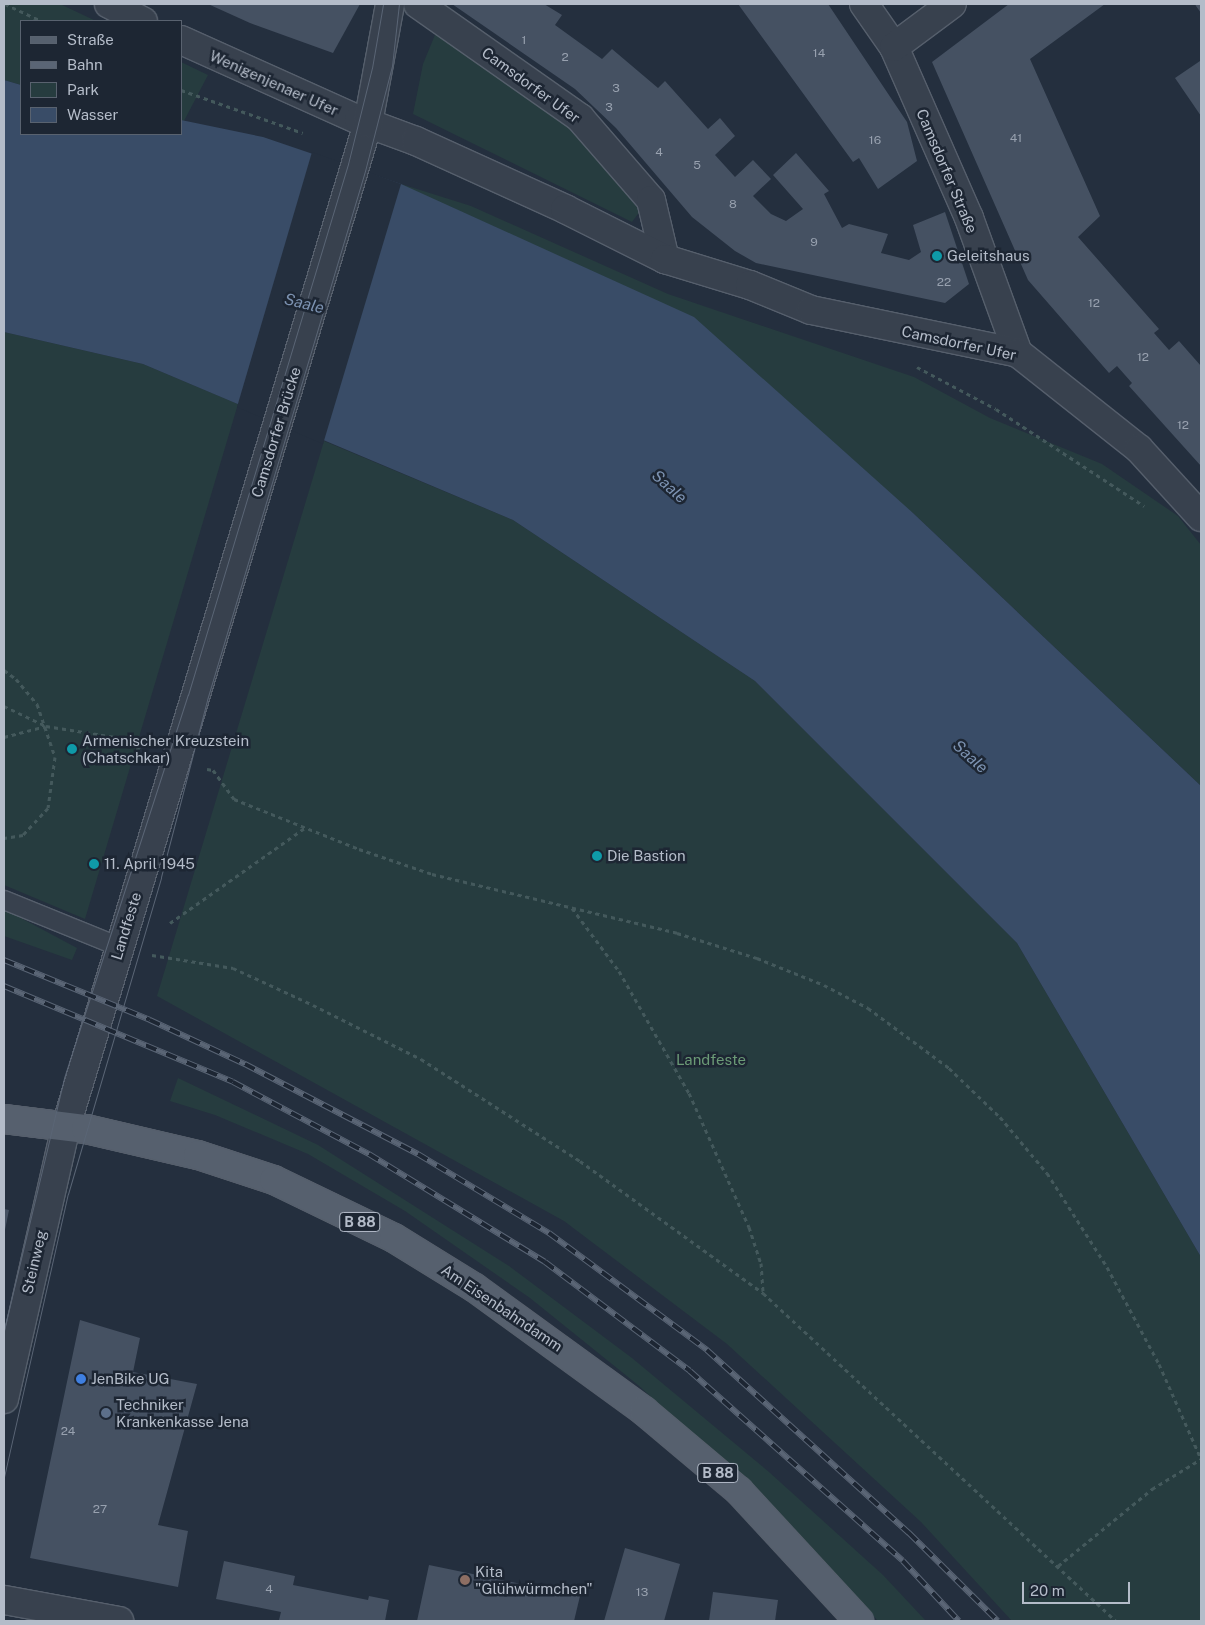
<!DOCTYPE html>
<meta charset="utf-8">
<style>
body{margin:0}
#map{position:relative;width:1205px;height:1625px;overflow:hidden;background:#242f3e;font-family:"Public Sans",sans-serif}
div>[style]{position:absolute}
.green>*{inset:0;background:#263c3f}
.water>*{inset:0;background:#394c67}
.pier>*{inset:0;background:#242f3e}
.building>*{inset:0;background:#455162}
.path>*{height:3px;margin-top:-1.5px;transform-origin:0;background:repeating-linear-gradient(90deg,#44595c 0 4px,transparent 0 8px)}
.roads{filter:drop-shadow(1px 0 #565f6c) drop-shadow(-1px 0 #565f6c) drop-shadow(0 1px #565f6c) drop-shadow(0 -1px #565f6c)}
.service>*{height:18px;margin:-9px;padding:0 9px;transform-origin:9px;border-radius:9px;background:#38414e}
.minor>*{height:28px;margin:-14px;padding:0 14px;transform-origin:14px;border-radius:14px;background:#38414e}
.tertiary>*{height:28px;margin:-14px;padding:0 14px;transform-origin:14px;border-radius:14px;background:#38414e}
.primary>*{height:28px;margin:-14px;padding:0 14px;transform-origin:14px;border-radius:14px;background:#56606e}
.tram>*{height:1px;margin:-0.5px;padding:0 0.5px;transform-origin:0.5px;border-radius:0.5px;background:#5a6575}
.rail>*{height:5.5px;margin-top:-2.75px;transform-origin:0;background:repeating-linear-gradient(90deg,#1d2633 0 11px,#5a6575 0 22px);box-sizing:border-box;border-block:1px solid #5a6575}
.dots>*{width:14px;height:14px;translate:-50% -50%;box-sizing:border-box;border:2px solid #1d2633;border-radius:50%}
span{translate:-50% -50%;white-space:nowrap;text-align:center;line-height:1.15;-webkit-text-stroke:5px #1d2633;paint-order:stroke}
.number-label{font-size:12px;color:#98a1af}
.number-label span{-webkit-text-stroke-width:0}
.shield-label span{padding:1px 4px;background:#1d2633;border:1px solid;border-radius:4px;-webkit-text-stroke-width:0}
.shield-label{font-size:14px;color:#b4bcc9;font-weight:700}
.street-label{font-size:15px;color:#b4bcc9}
.poi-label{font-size:15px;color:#b4bcc9}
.left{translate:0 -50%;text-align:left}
.park-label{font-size:15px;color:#6b9a76}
.water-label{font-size:16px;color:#7c92b1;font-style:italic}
.frame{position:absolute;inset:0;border:5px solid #b4bcc9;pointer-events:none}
.legend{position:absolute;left:20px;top:20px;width:162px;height:115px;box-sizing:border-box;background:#1d2633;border:1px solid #59626f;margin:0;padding:6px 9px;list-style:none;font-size:15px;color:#b4bcc9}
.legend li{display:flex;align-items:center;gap:10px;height:25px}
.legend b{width:25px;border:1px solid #59626f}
.scale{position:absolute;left:1022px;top:1582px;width:108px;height:22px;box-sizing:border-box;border:2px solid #b4bcc9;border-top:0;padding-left:6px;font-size:15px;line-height:18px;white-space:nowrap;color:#b4bcc9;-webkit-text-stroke:4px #1d2633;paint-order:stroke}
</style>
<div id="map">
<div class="green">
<i style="clip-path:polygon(4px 4px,60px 4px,96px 21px,21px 21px,21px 85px,4px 80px)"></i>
<i style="clip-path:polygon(437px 30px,571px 125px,643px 207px,632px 222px,413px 114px,423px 64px)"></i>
<i style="clip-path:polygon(181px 62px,208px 75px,184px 121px,181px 120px)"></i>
<i style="clip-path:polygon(401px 184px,471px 206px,668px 294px,914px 377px,990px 418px,1102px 464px,1178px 516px,1201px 545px,1201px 786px,913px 513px)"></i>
<i style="clip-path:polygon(4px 332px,143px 364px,238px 404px,85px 919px,4px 885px)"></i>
<i style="clip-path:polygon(324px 441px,513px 520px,755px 681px,1017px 943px,1201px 1257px,1201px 1621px,1012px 1621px,921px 1522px,727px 1344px,564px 1221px,157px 996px)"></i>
<i style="clip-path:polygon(4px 909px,77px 948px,72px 960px,4px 936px)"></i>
<i style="clip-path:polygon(178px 1078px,318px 1145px,509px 1266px,632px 1358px,769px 1472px,883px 1575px,926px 1621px,878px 1621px,787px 1521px,638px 1385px,530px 1298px,405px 1211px,308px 1154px,215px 1115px,170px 1101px)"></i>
</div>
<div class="water">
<i style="clip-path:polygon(4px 80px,21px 85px,21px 134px,181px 134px,181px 120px,263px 137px,401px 184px,694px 317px,913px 513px,1201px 786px,1201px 1257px,1017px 943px,755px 681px,513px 520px,143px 364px,4px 332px)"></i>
</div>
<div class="pier">
<i style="clip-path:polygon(312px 152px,401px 184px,323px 444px,237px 407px)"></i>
</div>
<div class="building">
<i style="clip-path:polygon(208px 4px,360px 4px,333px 53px,250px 23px)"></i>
<i style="clip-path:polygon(452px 4px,544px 4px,562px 15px,555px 25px,602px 59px,612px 49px,658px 88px,665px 81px,708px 129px,720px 118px,735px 136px,715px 155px,735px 177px,753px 160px,771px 179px,753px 196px,771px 214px,786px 221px,803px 209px,773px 175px,796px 153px,829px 191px,824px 194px,842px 228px,849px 224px,888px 234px,881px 253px,909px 260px,921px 252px,913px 225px,945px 212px,969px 284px,945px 303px,756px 263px,735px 251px,692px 217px,616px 128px,575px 89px)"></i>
<i style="clip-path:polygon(738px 4px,828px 4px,907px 122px,917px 161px,878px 189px,859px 158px,853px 162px)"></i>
<i style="clip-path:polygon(1009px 4px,1105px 4px,1030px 59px,1100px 216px,1078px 237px,1159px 329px,1154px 333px,1169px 350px,1179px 341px,1201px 366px,1201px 466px,1129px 386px,1132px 383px,1117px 366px,1109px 373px,1028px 280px,932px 62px)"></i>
<i style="clip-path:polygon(1195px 4px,1201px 4px,1201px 13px,1196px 6px)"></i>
<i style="clip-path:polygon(1200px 61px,1201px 63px,1201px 116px,1175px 78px)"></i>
<i style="clip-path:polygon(4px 1209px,9px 1210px,5px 1230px,4px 1230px)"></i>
<i style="clip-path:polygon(80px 1320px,140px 1338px,133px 1372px,197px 1384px,158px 1525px,188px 1531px,178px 1587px,30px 1558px)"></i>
<i style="clip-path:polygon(625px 1548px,680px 1564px,664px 1621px,604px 1621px)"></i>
<i style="clip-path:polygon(224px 1561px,295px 1576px,293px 1585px,368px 1600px,369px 1596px,389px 1600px,385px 1621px,286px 1621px,279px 1620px,281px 1612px,216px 1599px)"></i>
<i style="clip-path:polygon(429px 1565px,580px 1596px,574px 1621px,417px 1621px)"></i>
<i style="clip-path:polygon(713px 1592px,778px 1600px,775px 1621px,709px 1621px)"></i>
</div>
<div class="path">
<i style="left:5px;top:4px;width:40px;rotate:25deg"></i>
<i style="left:181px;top:90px;width:129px;rotate:19.4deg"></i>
<i style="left:917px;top:367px;width:89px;rotate:28deg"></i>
<i style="left:996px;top:409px;width:177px;rotate:33.2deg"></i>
<i style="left:4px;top:670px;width:15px;rotate:37deg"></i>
<i style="left:16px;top:679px;width:33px;rotate:50deg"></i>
<i style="left:37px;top:704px;width:56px;rotate:71.2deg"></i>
<i style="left:55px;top:757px;width:51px;rotate:97.8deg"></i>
<i style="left:48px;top:808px;width:37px;rotate:133deg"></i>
<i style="left:23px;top:835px;width:19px;rotate:171deg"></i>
<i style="left:4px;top:706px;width:47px;rotate:25.5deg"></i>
<i style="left:46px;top:726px;width:70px;rotate:9.1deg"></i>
<i style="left:115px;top:737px;width:34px;rotate:27deg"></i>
<i style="left:4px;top:737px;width:43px;rotate:-14.7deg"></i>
<i style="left:207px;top:769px;width:6px;rotate:9deg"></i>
<i style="left:213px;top:770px;width:36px;rotate:54deg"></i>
<i style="left:234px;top:799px;width:135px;rotate:21.8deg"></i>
<i style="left:359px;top:849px;width:77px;rotate:18.9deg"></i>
<i style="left:432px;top:874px;width:252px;rotate:13.5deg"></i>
<i style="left:677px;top:933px;width:84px;rotate:17.4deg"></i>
<i style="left:757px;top:958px;width:72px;rotate:21.9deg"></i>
<i style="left:824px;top:985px;width:50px;rotate:27.6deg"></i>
<i style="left:868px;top:1008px;width:101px;rotate:36.5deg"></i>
<i style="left:949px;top:1068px;width:71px;rotate:43.9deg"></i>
<i style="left:1000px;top:1117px;width:73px;rotate:50deg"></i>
<i style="left:1047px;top:1173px;width:112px;rotate:57.4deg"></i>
<i style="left:1107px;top:1267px;width:110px;rotate:61.8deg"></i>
<i style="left:1159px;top:1364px;width:104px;rotate:66.1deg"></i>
<i style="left:572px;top:908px;width:79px;rotate:53.3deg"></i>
<i style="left:619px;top:971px;width:141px;rotate:60.2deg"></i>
<i style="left:689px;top:1093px;width:147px;rotate:65.9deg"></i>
<i style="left:749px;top:1227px;width:38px;rotate:72deg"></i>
<i style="left:761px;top:1263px;width:30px;rotate:86deg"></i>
<i style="left:170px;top:923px;width:166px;rotate:-35.2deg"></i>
<i style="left:152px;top:955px;width:82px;rotate:9.1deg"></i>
<i style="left:233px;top:968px;width:88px;rotate:24.8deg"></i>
<i style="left:313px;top:1005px;width:121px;rotate:26.6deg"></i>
<i style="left:421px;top:1059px;width:189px;rotate:32.7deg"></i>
<i style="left:580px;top:1161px;width:226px;rotate:35.8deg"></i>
<i style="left:763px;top:1293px;width:482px;rotate:42.9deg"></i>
<i style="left:1058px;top:1566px;width:122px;rotate:-39.3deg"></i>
<i style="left:1152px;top:1489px;width:57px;rotate:-31.5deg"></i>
</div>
<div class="roads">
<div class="service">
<i style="left:4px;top:900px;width:125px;rotate:22.1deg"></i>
</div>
<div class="minor">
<i style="left:109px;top:4px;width:38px;rotate:27deg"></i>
<i style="left:418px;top:4px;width:198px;rotate:35.1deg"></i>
<i style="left:580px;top:118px;width:108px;rotate:49.1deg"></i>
<i style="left:651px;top:200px;width:61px;rotate:76.7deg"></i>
<i style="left:864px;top:4px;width:52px;rotate:55.1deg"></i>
<i style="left:894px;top:47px;width:187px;rotate:66.3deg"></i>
<i style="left:969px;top:218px;width:144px;rotate:70.1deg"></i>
<i style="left:181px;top:40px;width:195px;rotate:24.2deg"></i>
<i style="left:359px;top:120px;width:61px;rotate:20.2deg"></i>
<i style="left:416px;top:141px;width:164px;rotate:24.5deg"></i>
<i style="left:565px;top:209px;width:112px;rotate:26.6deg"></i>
<i style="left:665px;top:259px;width:89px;rotate:17deg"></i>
<i style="left:750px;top:285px;width:66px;rotate:22.3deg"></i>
<i style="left:811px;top:310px;width:211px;rotate:11.7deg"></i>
<i style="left:1018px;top:353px;width:154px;rotate:38.4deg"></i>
<i style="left:1139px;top:449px;width:92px;rotate:47.6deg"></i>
<i style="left:894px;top:47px;width:72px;rotate:-36.6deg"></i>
<i style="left:4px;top:1399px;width:280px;rotate:-77.2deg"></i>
<i style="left:4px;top:1600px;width:117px;rotate:10.3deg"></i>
</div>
<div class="tertiary">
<i style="left:66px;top:1126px;width:1047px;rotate:-73.24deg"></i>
<i style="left:368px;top:123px;width:121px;rotate:-79.5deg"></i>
</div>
<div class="primary">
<i style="left:4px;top:1119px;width:83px;rotate:7deg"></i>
<i style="left:86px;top:1129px;width:115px;rotate:13.1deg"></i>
<i style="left:198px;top:1155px;width:80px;rotate:18.2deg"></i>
<i style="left:274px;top:1180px;width:133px;rotate:25.8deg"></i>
<i style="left:394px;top:1238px;width:95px;rotate:31.7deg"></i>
<i style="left:475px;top:1288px;width:209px;rotate:36deg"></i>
<i style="left:644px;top:1411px;width:124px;rotate:40.1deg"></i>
<i style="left:739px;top:1491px;width:177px;rotate:47.3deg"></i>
</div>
</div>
<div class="tram">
<i style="left:4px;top:1330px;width:259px;rotate:-76.6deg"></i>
<i style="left:64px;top:1078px;width:403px;rotate:-72.1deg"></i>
<i style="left:188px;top:695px;width:555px;rotate:-73.23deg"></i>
<i style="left:348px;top:164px;width:99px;rotate:-76deg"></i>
<i style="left:372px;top:68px;width:65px;rotate:-80.2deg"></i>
<i style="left:4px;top:1477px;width:290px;rotate:-77.3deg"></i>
<i style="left:68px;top:1194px;width:330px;rotate:-73.6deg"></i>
<i style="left:161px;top:877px;width:183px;rotate:-75.4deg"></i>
<i style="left:207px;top:700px;width:552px;rotate:-73.37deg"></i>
<i style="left:365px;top:171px;width:108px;rotate:-75.6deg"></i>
<i style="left:392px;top:66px;width:62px;rotate:-83.6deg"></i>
</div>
<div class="rail">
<i style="left:4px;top:960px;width:158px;rotate:22.3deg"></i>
<i style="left:150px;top:1020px;width:105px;rotate:24.9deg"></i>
<i style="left:245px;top:1064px;width:195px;rotate:27.5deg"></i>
<i style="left:418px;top:1154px;width:153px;rotate:31.1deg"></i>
<i style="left:549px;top:1233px;width:197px;rotate:36.5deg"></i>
<i style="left:707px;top:1350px;width:273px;rotate:42.2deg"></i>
<i style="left:909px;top:1533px;width:125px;rotate:44.7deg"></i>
<i style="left:4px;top:986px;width:248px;rotate:22.7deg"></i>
<i style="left:233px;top:1082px;width:154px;rotate:27.9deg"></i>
<i style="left:369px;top:1154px;width:206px;rotate:31.5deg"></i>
<i style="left:545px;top:1262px;width:181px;rotate:36.9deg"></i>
<i style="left:690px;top:1371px;width:285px;rotate:41.7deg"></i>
<i style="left:903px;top:1561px;width:82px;rotate:47deg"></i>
</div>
<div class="dots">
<i style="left:937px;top:256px;background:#0f9aa8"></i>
<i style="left:72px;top:749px;background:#0f9aa8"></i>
<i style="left:597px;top:856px;background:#0f9aa8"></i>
<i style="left:94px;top:864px;background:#0f9aa8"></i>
<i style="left:81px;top:1379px;background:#3f7fe0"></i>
<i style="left:106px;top:1413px;background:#5c6f8a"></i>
<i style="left:465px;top:1580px;background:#8d6e63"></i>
</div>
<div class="number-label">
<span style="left:524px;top:41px">1</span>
<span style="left:819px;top:54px">14</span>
<span style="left:565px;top:58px">2</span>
<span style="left:616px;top:89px">3</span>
<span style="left:609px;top:108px">3</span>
<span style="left:1016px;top:139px">41</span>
<span style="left:875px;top:141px">16</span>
<span style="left:659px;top:153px">4</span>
<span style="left:697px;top:166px">5</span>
<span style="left:733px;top:205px">8</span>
<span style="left:814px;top:243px">9</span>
<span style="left:944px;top:283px">22</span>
<span style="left:1094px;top:304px">12</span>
<span style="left:1143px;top:358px">12</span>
<span style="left:1183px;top:426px">12</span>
<span style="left:68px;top:1432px">24</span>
<span style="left:100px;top:1510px">27</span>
<span style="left:269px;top:1590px">4</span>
<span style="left:642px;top:1593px">13</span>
</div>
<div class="shield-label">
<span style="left:360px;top:1222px">B 88</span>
<span style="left:718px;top:1473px">B 88</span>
</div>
<div class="street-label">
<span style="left:274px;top:83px;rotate:24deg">Wenigenjenaer Ufer</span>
<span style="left:531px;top:85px;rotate:36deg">Camsdorfer Ufer</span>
<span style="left:947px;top:171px;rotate:67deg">Camsdorfer Straße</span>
<span style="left:959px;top:343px;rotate:12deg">Camsdorfer Ufer</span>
<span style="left:276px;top:432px;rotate:-73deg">Camsdorfer Brücke</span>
<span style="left:126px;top:926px;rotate:-73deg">Landfeste</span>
<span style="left:34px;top:1262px;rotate:-77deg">Steinweg</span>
<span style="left:502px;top:1308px;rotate:34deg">Am Eisenbahndamm</span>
</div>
<div class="poi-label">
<span class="left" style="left:947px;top:256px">Geleitshaus</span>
<span class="left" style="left:82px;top:749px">Armenischer Kreuzstein<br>(Chatschkar)</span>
<span class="left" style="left:607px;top:856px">Die Bastion</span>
<span class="left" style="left:104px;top:864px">11. April 1945</span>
<span class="left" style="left:91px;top:1379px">JenBike UG</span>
<span class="left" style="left:116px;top:1413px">Techniker<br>Krankenkasse Jena</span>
<span class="left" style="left:475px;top:1580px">Kita<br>"Glühwürmchen"</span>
</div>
<div class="park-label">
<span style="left:711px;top:1060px">Landfeste</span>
</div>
<div class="water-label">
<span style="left:304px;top:304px;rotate:14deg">Saale</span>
<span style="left:669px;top:487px;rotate:42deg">Saale</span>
<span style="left:970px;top:757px;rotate:42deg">Saale</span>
</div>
<div class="frame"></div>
<ul class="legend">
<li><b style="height:6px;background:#56606e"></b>Straße</li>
<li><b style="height:6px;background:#5a6575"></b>Bahn</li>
<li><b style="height:14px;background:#263c3f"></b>Park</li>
<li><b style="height:14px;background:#394c67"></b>Wasser</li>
</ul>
<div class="scale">20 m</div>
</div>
